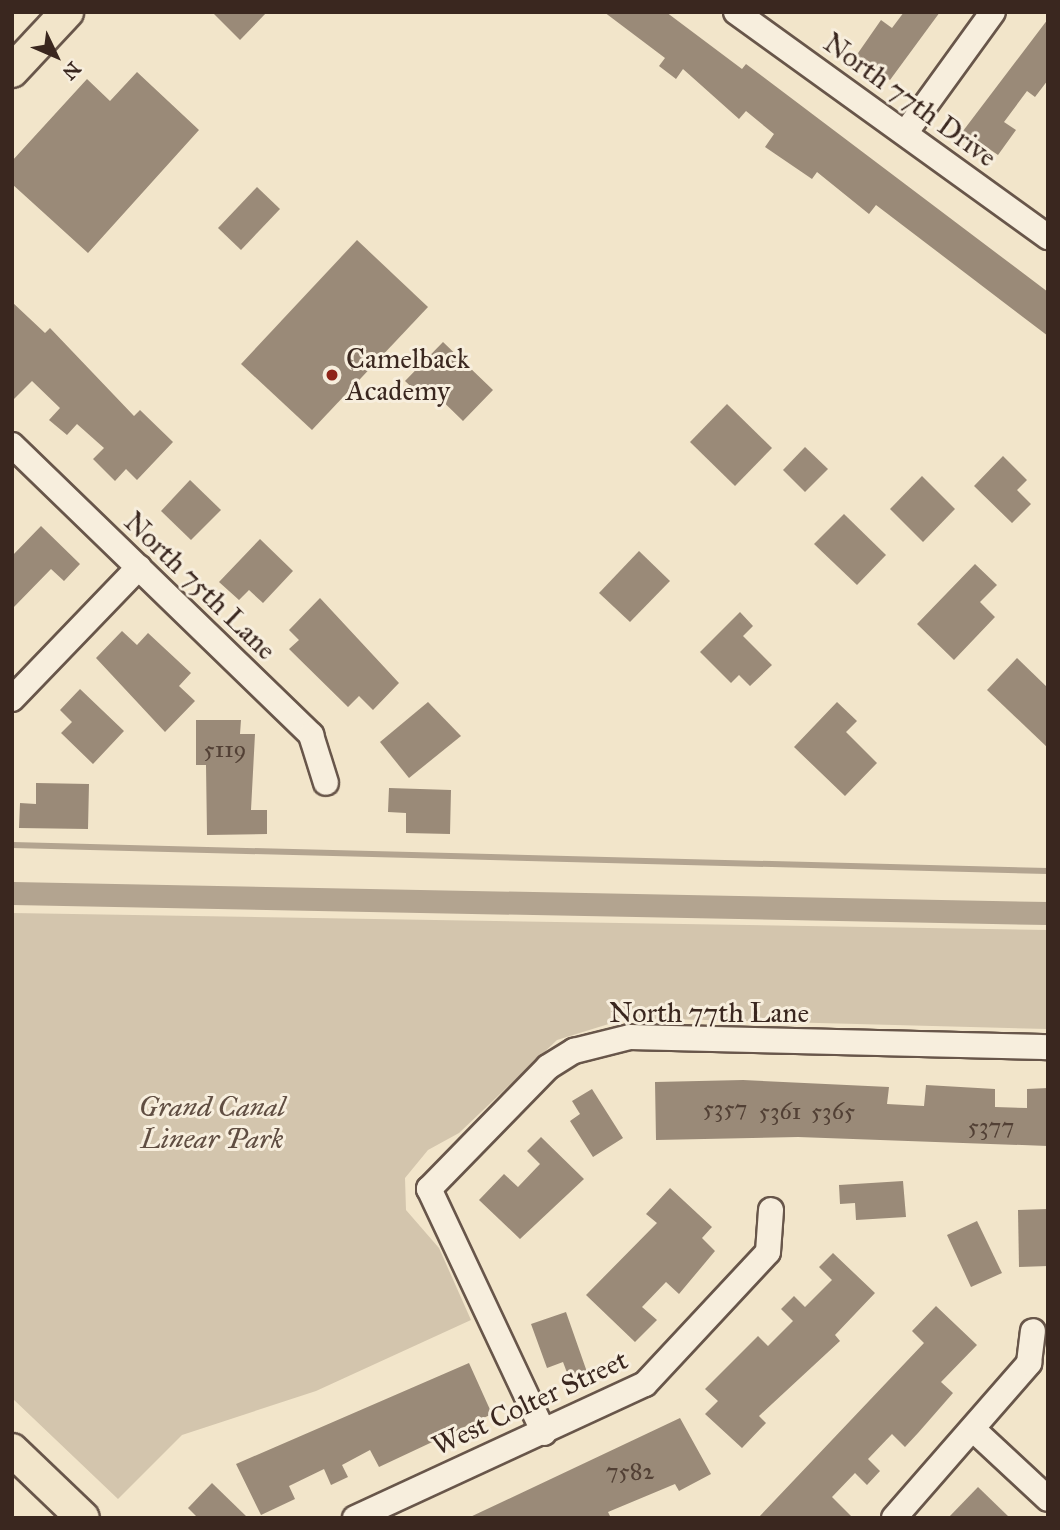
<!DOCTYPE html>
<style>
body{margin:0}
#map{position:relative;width:1060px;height:1530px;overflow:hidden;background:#f2e5ca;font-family:"IM FELL Great Primer",serif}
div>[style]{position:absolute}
.green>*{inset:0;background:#d3c5ad}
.stream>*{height:6px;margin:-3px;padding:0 3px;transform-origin:3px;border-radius:3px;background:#b3a490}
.canal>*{height:23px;margin:-11.5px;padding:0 11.5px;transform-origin:11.5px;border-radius:11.5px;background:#b3a490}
.building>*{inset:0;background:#9a8a78}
.roads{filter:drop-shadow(2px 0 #68564a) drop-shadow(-2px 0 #68564a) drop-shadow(0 2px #68564a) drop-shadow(0 -2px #68564a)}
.minor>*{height:24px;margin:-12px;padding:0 12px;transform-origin:12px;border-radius:12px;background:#f7eedd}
.major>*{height:32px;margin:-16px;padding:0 16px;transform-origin:16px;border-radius:16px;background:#f2e5ca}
.dots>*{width:19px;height:19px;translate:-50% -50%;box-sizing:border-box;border:4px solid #f7eedd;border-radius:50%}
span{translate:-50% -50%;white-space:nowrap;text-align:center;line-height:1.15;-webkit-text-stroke:6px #f7eedd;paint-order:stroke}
.number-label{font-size:24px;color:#524035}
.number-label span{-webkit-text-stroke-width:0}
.street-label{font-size:28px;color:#3a271f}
.poi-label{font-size:28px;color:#3a271f}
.left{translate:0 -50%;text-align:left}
.park-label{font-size:28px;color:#604e42;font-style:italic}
.frame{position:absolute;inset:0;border:14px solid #3a271f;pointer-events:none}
.north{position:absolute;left:21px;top:21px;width:70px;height:70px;-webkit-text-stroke:5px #f7eedd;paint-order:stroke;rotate:134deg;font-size:19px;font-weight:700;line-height:28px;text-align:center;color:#3a271f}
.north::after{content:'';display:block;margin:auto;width:24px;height:32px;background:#3a271f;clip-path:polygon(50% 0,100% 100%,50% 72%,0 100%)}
</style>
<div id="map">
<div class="green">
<i style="clip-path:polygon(12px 913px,1048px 930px,1048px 1029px,628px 1018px,557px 1040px,459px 1133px,428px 1150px,405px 1178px,406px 1210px,439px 1248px,471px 1320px,316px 1391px,182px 1435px,118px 1499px,12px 1398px)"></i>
</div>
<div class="stream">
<i style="left:12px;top:845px;width:1036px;rotate:1.44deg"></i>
</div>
<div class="canal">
<i style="left:12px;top:893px;width:1036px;rotate:1.11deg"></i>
</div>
<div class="building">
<i style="clip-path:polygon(212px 12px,267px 12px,240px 40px)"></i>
<i style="clip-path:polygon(604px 12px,666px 12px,742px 69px,746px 64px,1048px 292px,1048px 336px,876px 205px,869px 214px,817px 172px,812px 179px,765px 147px,774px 134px,746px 111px,739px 119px,683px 69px,676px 79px,659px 66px,665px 58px)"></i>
<i style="clip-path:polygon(904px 12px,940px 12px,890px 80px,856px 56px,881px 20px,892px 28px)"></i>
<i style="clip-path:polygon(1048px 19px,1048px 80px,1035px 97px,1027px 91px,1004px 122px,1016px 130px,998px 155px,963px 131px)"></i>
<i style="clip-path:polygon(137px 72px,199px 130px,88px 253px,12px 184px,12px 161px,87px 79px,110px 101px)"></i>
<i style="clip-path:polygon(257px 187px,280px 209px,241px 250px,218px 228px)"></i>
<i style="clip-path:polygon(357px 240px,428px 307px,312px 430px,241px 364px)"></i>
<i style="clip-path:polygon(12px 302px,45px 333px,50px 328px,134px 416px,140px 410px,173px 442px,137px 480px,126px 469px,115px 481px,93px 459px,104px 448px,77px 424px,67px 435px,49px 420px,60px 408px,32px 381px,12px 401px)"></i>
<i style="clip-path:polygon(443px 342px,493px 390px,463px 421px,426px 385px,418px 393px,405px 381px)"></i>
<i style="clip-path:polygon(727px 404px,772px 448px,735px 486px,690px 442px)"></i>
<i style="clip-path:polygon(805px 447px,828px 469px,805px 492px,783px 470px)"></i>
<i style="clip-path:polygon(1003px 456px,1027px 480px,1017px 490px,1031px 504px,1012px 523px,974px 486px)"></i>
<i style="clip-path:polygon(922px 476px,955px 509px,923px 542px,890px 509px)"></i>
<i style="clip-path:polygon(190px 480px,221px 510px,191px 540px,161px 511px)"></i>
<i style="clip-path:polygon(844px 514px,886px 555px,857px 585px,814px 544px)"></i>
<i style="clip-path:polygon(41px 526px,80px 564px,64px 581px,51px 569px,12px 609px,12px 556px)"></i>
<i style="clip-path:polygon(260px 539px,293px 571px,263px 603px,249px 590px,239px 600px,219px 582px)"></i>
<i style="clip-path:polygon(639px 551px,670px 581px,630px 622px,599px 593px)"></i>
<i style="clip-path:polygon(975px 564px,997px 585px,980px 602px,995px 617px,954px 660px,917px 624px)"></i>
<i style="clip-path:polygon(320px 598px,399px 683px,373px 710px,359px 696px,348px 707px,289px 649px,299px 640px,289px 630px)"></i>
<i style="clip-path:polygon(740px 612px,753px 626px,743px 636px,772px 665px,750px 686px,739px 675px,731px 683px,700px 652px)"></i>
<i style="clip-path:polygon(122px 631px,137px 645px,148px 633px,191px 673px,179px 686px,195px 701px,165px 732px,96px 658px)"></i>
<i style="clip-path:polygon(1017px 658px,1048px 688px,1048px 748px,987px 690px)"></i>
<i style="clip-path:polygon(80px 689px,124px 731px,93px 764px,61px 733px,72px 722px,60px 710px)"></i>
<i style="clip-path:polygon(428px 702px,461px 736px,409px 778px,380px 742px)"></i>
<i style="clip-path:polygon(837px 702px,857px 721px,846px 732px,877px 763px,845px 796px,794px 747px)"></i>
<i style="clip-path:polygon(196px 720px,241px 720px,240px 734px,255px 734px,251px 810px,267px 810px,267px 834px,207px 835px,206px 765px,196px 765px)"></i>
<i style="clip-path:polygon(36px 783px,89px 784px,88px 829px,19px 828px,20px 803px,36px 804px)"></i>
<i style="clip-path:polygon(389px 788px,451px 790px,450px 834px,406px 833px,406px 813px,388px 812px)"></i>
<i style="clip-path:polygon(743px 1080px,889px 1087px,887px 1104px,924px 1106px,926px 1085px,995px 1089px,995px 1107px,1027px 1108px,1027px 1089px,1048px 1088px,1048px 1146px,798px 1137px,656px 1140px,655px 1082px)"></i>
<i style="clip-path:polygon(592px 1089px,623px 1138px,593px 1157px,570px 1121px,580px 1114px,572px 1101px)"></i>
<i style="clip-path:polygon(541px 1137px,584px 1179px,520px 1239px,479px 1200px,504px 1174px,518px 1187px,540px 1164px,527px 1151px)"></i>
<i style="clip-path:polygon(903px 1181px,906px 1217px,856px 1220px,855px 1203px,840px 1204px,839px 1185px)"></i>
<i style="clip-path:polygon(670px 1188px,712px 1227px,702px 1238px,715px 1251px,679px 1294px,666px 1282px,642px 1307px,657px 1320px,635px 1342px,586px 1295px,657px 1223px,646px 1214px)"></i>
<i style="clip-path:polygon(1048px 1209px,1048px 1266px,1019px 1267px,1018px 1210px)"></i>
<i style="clip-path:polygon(977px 1221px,1002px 1273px,971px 1287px,947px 1235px)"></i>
<i style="clip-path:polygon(833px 1253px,875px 1293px,835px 1335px,840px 1341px,759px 1416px,766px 1423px,742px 1448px,705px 1414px,718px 1401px,705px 1389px,758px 1336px,768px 1346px,793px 1321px,781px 1309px,794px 1296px,805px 1307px,832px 1280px,819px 1267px)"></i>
<i style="clip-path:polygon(936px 1306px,977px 1345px,941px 1382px,953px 1393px,918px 1433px,905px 1447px,892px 1434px,868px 1459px,880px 1471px,867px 1485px,855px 1473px,832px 1497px,853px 1518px,758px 1518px,924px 1343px,912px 1331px)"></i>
<i style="clip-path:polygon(566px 1312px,587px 1372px,569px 1378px,563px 1362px,547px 1368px,531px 1324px)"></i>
<i style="clip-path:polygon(469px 1363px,492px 1414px,379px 1467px,370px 1450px,342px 1465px,348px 1477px,331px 1485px,324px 1469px,289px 1486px,295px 1499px,261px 1515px,236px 1464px)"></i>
<i style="clip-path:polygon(680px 1418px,711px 1474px,679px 1491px,675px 1484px,608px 1512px,611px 1518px,468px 1518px)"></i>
<i style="clip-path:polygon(212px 1483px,248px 1518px,198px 1518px,188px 1508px)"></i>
<i style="clip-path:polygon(978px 1487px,1010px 1518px,948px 1518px)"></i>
</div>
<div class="roads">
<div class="minor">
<i style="left:736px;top:12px;width:385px;rotate:35.8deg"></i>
<i style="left:906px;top:132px;width:148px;rotate:-54.1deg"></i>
<i style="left:12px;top:445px;width:417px;rotate:44.1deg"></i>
<i style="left:311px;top:735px;width:50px;rotate:72.6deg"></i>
<i style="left:12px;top:699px;width:183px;rotate:-46.1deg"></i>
<i style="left:976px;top:1432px;width:98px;rotate:42.9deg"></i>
<i style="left:544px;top:1433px;width:270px;rotate:-115.2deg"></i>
<i style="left:429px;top:1189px;width:170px;rotate:-45.7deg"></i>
<i style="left:548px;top:1067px;width:31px;rotate:-32deg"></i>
<i style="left:574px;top:1051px;width:58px;rotate:-14deg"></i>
<i style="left:630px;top:1037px;width:418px;rotate:1.4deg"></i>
<i style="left:355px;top:1518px;width:319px;rotate:-24.8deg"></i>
<i style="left:645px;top:1384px;width:180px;rotate:-47deg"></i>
<i style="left:768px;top:1252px;width:42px;rotate:-85.9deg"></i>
<i style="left:894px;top:1518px;width:206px;rotate:-48.9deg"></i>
<i style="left:1029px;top:1363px;width:32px;rotate:-83deg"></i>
</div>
<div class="major">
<i style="left:12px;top:71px;width:81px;rotate:-47deg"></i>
<i style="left:12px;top:1450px;width:98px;rotate:43.8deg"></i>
</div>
</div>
<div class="dots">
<i style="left:332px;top:375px;background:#8f2418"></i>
</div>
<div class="number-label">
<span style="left:225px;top:750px">5119</span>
<span style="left:725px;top:1109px">5357</span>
<span style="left:780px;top:1112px">5361</span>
<span style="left:833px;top:1112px">5365</span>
<span style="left:991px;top:1127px">5377</span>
<span style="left:630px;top:1472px">7582</span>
</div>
<div class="street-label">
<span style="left:910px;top:100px;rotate:36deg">North 77th Drive</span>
<span style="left:200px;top:586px;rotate:44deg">North 75th Lane</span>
<span style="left:709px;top:1013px">North 77th Lane</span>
<span style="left:530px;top:1403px;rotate:-25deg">West Colter Street</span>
</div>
<div class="poi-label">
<span class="left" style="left:346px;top:375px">Camelback<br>Academy</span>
</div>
<div class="park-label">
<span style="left:212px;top:1123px">Grand Canal<br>Linear Park</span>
</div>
<div class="frame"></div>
<div class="north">N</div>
</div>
